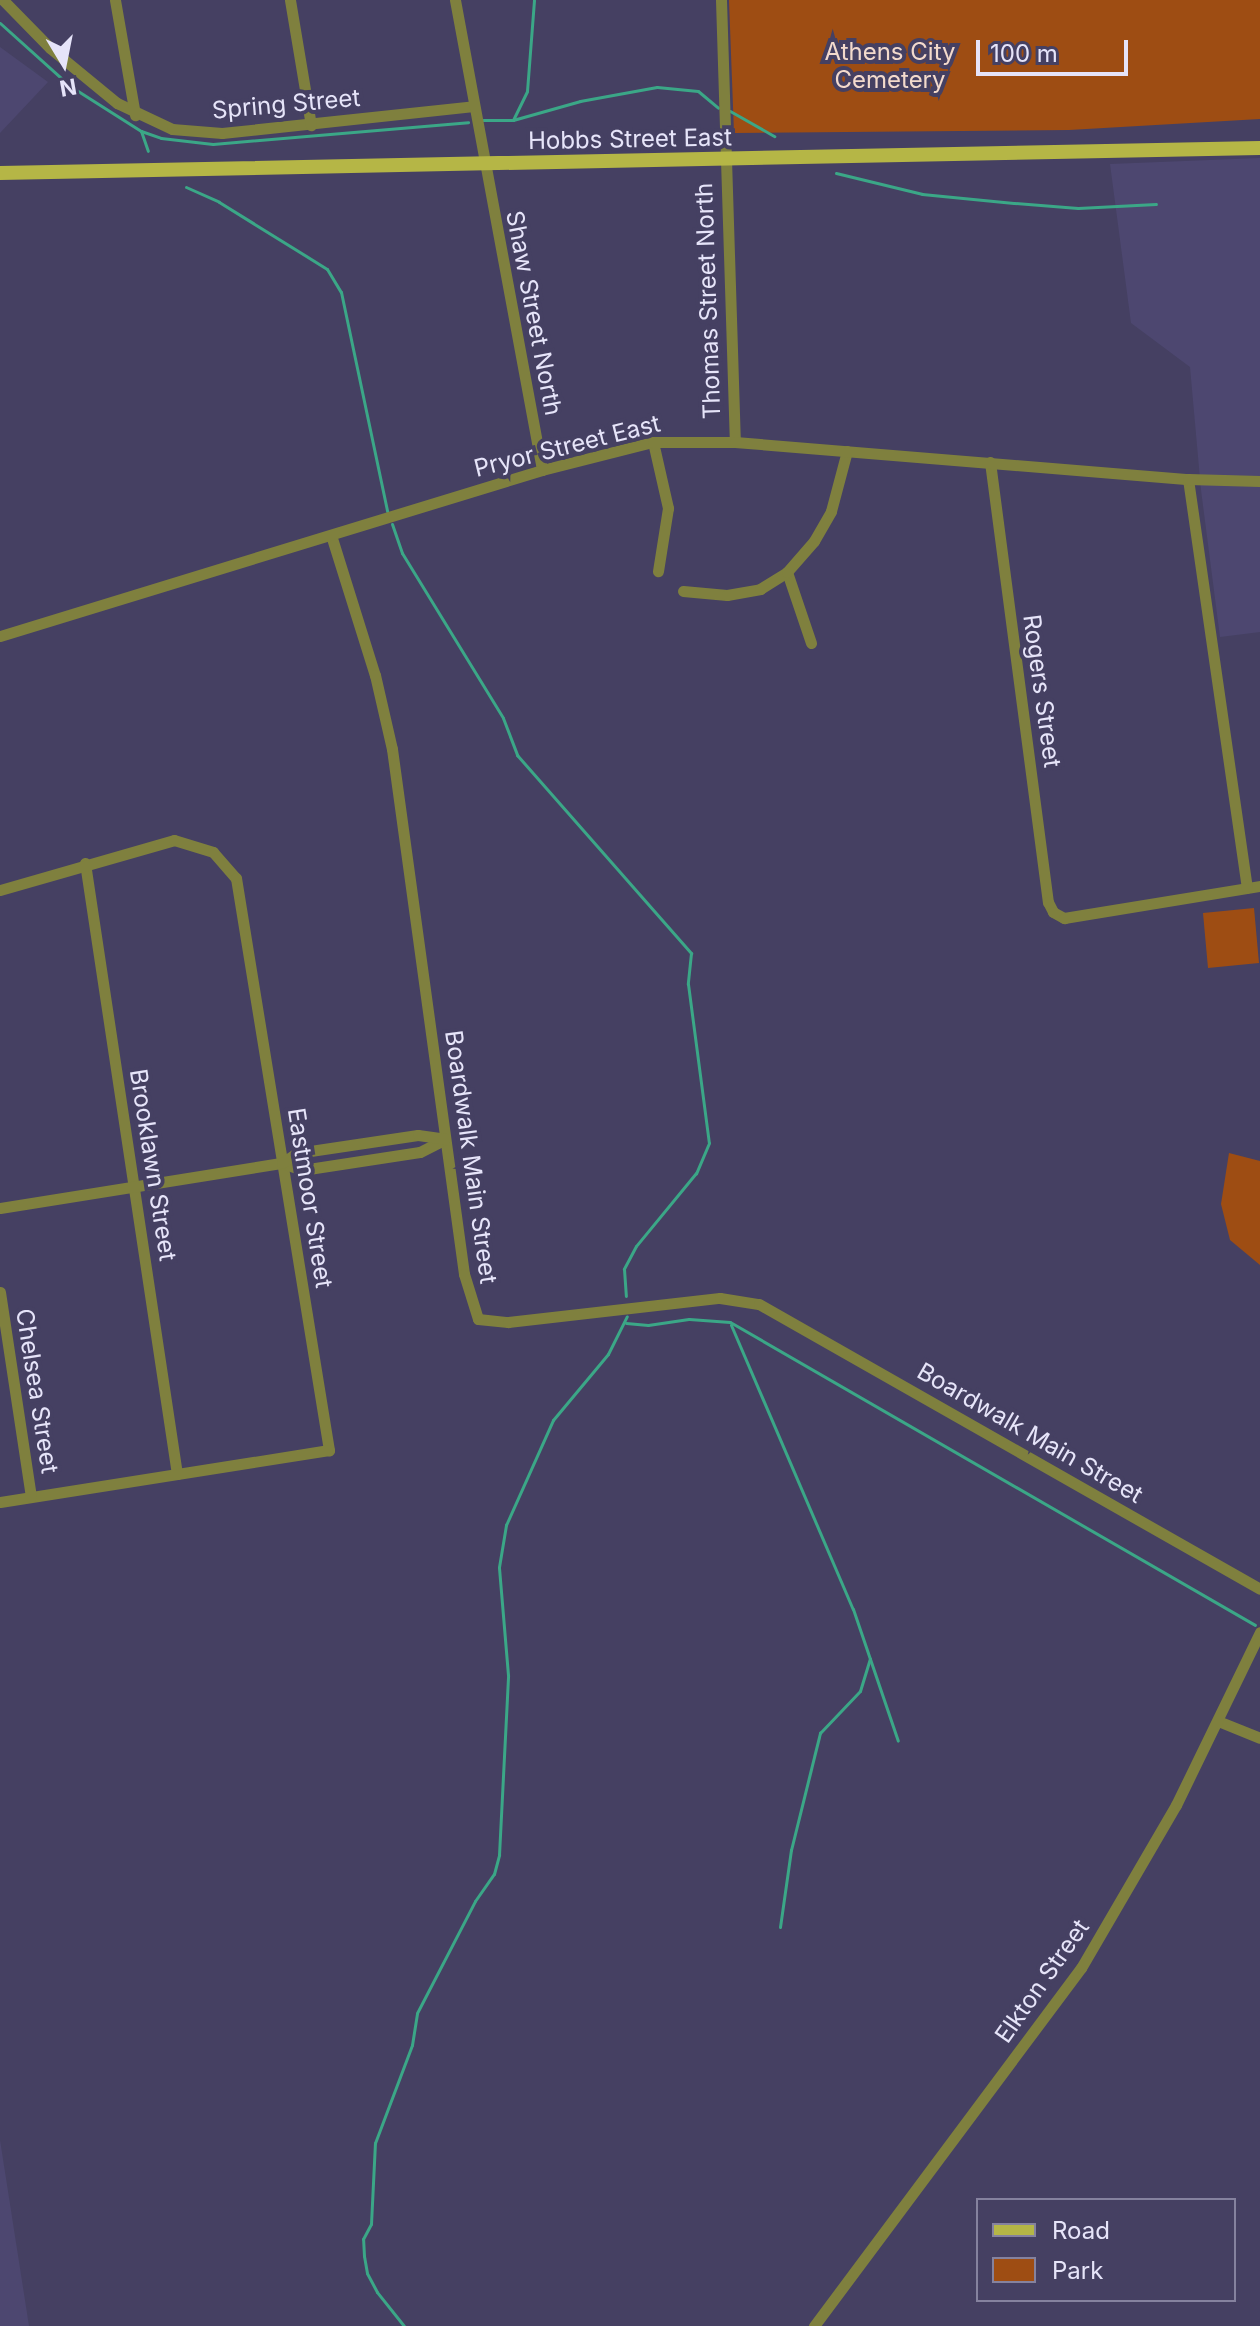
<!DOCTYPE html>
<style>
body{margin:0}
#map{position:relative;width:1260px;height:2326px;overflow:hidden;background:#454062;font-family:Inter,sans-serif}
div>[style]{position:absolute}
.built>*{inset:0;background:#4d4770}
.green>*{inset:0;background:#9e4d13}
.stream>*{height:3px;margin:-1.5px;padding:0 1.5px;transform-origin:1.5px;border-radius:1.5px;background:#3ba787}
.minor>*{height:11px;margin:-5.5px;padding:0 5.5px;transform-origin:5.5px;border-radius:5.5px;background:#7f803e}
.major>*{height:14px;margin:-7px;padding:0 7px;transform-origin:7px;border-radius:7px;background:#b5b646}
span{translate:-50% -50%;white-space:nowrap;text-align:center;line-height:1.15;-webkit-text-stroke:8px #454062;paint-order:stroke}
.park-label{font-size:24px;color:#f3dacc}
.street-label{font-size:24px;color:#e6e4f9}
.legend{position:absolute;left:976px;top:2198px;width:260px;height:104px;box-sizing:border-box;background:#454062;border:2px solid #85829e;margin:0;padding:10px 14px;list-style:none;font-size:24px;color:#e6e4f9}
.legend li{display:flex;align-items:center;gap:16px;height:40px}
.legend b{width:40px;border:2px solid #85829e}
.north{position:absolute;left:24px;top:24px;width:80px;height:80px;-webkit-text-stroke:6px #454062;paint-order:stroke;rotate:170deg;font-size:22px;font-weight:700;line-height:32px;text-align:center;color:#e6e4f9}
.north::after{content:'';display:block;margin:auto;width:28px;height:36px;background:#e6e4f9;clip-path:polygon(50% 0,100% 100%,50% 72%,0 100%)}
.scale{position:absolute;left:976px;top:40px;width:152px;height:36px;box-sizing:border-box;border:4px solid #e6e4f9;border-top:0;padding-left:10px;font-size:24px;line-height:28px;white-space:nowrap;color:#e6e4f9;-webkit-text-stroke:6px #454062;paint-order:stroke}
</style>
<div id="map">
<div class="built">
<i style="clip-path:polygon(0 47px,48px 82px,0 133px)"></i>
<i style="clip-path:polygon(1260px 158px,1260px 632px,1220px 637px,1201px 490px,1190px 367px,1131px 323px,1110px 164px)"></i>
<i style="clip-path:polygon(0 2140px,29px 2326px,0 2326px)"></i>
</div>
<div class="green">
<i style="clip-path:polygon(729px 0,1260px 0,1260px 119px,1069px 130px,734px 133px)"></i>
<i style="clip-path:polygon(1254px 908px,1259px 963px,1208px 968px,1203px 913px)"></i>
<i style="clip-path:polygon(1229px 1153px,1260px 1161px,1260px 1265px,1230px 1240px,1221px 1204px)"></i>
</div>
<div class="stream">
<i style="left:0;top:23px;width:94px;rotate:42deg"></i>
<i style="left:70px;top:86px;width:84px;rotate:32.4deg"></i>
<i style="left:141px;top:131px;width:21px;rotate:19deg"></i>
<i style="left:161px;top:138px;width:52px;rotate:6.6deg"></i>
<i style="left:213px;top:144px;width:256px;rotate:-4.9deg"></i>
<i style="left:730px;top:111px;width:51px;rotate:29.6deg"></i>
<i style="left:483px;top:120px;width:30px"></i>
<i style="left:513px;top:120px;width:70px;rotate:-15.8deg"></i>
<i style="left:580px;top:101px;width:78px;rotate:-10.3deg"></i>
<i style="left:657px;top:87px;width:41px;rotate:5.6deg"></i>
<i style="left:698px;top:91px;width:26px;rotate:40deg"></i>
<i style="left:513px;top:120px;width:32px;rotate:-64deg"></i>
<i style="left:527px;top:91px;width:91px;rotate:-85.6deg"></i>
<i style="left:141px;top:131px;width:21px;rotate:71deg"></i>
<i style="left:836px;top:173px;width:89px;rotate:13.7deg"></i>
<i style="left:922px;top:194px;width:92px;rotate:5.6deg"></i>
<i style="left:1014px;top:203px;width:64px;rotate:4.5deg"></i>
<i style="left:1078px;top:208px;width:78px;rotate:-2.9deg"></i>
<i style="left:186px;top:187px;width:36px;rotate:24deg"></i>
<i style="left:219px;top:202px;width:127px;rotate:31.8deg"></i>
<i style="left:327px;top:269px;width:27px;rotate:59deg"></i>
<i style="left:341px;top:292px;width:224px;rotate:78.1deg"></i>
<i style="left:392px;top:524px;width:31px;rotate:71deg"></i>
<i style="left:402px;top:553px;width:193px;rotate:58.5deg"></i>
<i style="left:503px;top:718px;width:40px;rotate:69deg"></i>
<i style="left:517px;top:755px;width:264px;rotate:48.7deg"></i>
<i style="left:691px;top:953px;width:31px;rotate:96deg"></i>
<i style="left:688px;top:984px;width:160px;rotate:82.5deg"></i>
<i style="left:709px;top:1143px;width:33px;rotate:113deg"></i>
<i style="left:696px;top:1173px;width:94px;rotate:129.4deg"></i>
<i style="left:636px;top:1246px;width:26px;rotate:118deg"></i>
<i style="left:624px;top:1269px;width:27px;rotate:86deg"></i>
<i style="left:626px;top:1323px;width:22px;rotate:5deg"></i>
<i style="left:648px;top:1325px;width:41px;rotate:-8.3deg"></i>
<i style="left:689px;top:1319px;width:41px;rotate:4.2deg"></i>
<i style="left:730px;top:1322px;width:606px;rotate:29.99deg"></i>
<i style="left:731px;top:1325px;width:309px;rotate:66.8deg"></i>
<i style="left:853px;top:1609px;width:139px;rotate:71.2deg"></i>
<i style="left:780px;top:1927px;width:78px;rotate:-81.9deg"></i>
<i style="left:791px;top:1850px;width:121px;rotate:-76.1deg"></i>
<i style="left:820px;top:1733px;width:58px;rotate:-46.4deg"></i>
<i style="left:860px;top:1691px;width:34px;rotate:-73deg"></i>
<i style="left:404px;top:2326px;width:43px;rotate:-128.5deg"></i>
<i style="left:377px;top:2292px;width:21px;rotate:-118deg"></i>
<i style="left:367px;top:2273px;width:17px;rotate:-100deg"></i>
<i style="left:364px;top:2256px;width:17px;rotate:-93deg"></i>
<i style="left:363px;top:2239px;width:17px;rotate:-62deg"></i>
<i style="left:371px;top:2224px;width:81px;rotate:-87.2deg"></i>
<i style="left:375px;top:2143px;width:105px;rotate:-69.3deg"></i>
<i style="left:412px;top:2045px;width:32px;rotate:-81deg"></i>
<i style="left:417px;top:2013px;width:126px;rotate:-62.6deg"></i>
<i style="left:475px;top:1901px;width:33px;rotate:-55deg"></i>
<i style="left:494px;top:1874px;width:20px;rotate:-75deg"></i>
<i style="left:499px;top:1855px;width:180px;rotate:-87.1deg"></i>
<i style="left:508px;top:1675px;width:108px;rotate:-94.8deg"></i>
<i style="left:499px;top:1567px;width:43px;rotate:-80.5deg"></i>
<i style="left:506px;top:1525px;width:115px;rotate:-65.9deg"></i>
<i style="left:553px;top:1420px;width:86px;rotate:-50.2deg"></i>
<i style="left:608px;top:1354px;width:42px;rotate:-63.4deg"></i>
</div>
<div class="minor">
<i style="left:3px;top:0;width:67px;rotate:45.6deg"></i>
<i style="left:50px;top:48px;width:87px;rotate:39.4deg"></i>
<i style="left:117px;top:103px;width:61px;rotate:25.3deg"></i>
<i style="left:172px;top:129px;width:50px;rotate:4.6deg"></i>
<i style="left:222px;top:133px;width:253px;rotate:-6.1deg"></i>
<i style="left:115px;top:0;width:117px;rotate:80.1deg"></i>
<i style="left:290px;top:0;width:127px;rotate:80.5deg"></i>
<i style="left:455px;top:0;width:478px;rotate:79.5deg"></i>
<i style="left:721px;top:0;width:442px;rotate:88.2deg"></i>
<i style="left:653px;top:442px;width:68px;rotate:77.2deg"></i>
<i style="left:668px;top:508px;width:64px;rotate:99deg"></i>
<i style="left:990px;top:462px;width:444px;rotate:82.5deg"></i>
<i style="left:1048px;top:902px;width:11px;rotate:63deg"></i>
<i style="left:1053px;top:912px;width:13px;rotate:29deg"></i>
<i style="left:1064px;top:918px;width:199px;rotate:-9.3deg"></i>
<i style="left:1188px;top:479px;width:413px;rotate:81.8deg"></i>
<i style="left:331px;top:535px;width:147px;rotate:72.6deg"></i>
<i style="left:375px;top:675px;width:76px;rotate:77.1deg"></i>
<i style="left:392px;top:749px;width:530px;rotate:82.19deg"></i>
<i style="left:464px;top:1274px;width:47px;rotate:72.7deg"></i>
<i style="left:478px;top:1319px;width:30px;rotate:6deg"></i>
<i style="left:508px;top:1322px;width:213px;rotate:-6.5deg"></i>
<i style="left:720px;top:1298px;width:39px;rotate:9deg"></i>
<i style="left:759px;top:1304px;width:576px;rotate:29.63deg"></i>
<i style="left:787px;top:572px;width:75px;rotate:71.3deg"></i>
<i style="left:683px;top:591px;width:44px;rotate:5.2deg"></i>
<i style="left:727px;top:595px;width:34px;rotate:-10deg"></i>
<i style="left:760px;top:589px;width:32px;rotate:-32deg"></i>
<i style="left:787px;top:572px;width:41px;rotate:-48.9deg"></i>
<i style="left:814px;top:541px;width:34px;rotate:-60deg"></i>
<i style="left:831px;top:511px;width:62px;rotate:-75.1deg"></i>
<i style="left:0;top:636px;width:567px;rotate:-17.03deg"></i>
<i style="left:542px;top:470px;width:114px;rotate:-14.2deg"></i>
<i style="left:653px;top:442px;width:82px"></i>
<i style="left:735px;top:442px;width:455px;rotate:4.7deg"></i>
<i style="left:1188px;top:479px;width:72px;rotate:1.6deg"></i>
<i style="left:85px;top:863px;width:618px;rotate:81.44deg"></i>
<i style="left:0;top:890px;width:181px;rotate:-16deg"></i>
<i style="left:174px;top:840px;width:41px;rotate:17.1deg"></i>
<i style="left:213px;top:852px;width:35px;rotate:49deg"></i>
<i style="left:236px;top:878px;width:580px;rotate:80.77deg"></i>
<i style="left:329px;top:1450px;width:333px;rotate:171deg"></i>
<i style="left:282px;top:1163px;width:21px;rotate:19deg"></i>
<i style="left:302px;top:1170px;width:119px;rotate:-8.7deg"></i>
<i style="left:420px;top:1152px;width:27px;rotate:-27deg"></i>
<i style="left:0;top:1208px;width:286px;rotate:-9.1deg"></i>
<i style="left:282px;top:1163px;width:18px;rotate:-34deg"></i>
<i style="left:297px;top:1153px;width:122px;rotate:-8.5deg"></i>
<i style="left:418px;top:1135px;width:27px;rotate:8deg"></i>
<i style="left:0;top:1292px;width:207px;rotate:81.4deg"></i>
<i style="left:1218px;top:1721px;width:45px;rotate:22deg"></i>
<i style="left:814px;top:2326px;width:447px;rotate:-53.3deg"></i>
<i style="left:1081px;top:1968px;width:189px;rotate:-59.8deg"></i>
<i style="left:1176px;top:1805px;width:192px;rotate:-64.1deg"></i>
</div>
<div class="major">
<i style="left:0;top:173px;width:1260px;rotate:-1.14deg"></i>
</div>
<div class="park-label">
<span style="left:890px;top:66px">Athens City<br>Cemetery</span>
</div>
<div class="street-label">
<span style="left:286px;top:104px;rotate:-5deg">Spring Street</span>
<span style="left:630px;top:139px;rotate:-1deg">Hobbs Street East</span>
<span style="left:708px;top:301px;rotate:-92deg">Thomas Street North</span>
<span style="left:534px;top:313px;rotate:79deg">Shaw Street North</span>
<span style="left:567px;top:446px;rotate:-14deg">Pryor Street East</span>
<span style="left:1042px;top:691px;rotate:82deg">Rogers Street</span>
<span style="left:471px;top:1157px;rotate:82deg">Boardwalk Main Street</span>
<span style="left:153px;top:1165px;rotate:81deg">Brooklawn Street</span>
<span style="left:310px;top:1198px;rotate:81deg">Eastmoor Street</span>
<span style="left:37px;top:1391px;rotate:81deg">Chelsea Street</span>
<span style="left:1030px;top:1433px;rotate:30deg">Boardwalk Main Street</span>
<span style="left:1042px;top:1981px;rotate:-55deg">Elkton Street</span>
</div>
<ul class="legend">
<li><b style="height:10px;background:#b5b646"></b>Road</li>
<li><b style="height:22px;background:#9e4d13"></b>Park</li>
</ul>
<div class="north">N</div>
<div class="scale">100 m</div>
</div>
